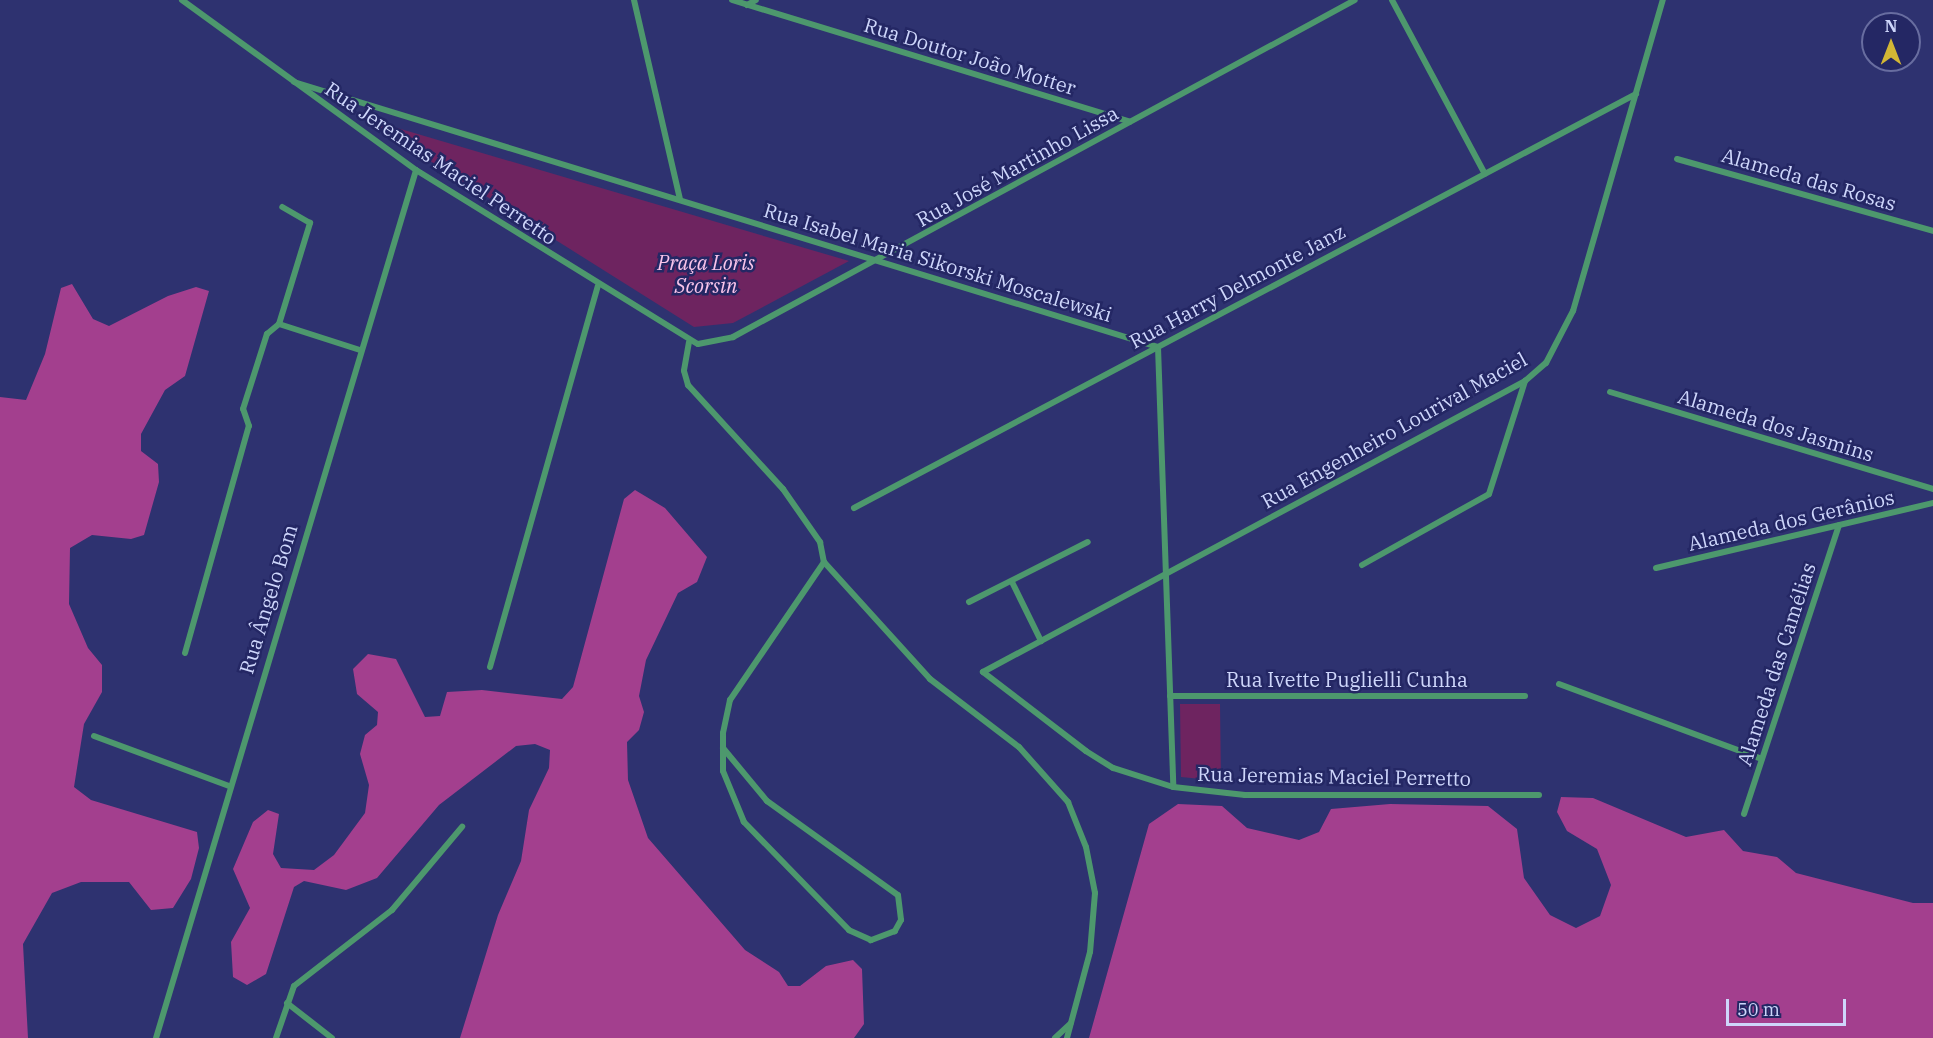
<!DOCTYPE html>
<meta charset="utf-8">
<style>
body{margin:0}
#map{position:relative;width:1933px;height:1038px;overflow:hidden;background:#2e3270;font-family:"IBM Plex Serif",serif}
div>[style]{position:absolute}
.green>*{inset:0;background:#6e2460}
.forest>*{inset:0;background:#a33f8e}
.street>*{height:6px;margin:-3px;padding:0 3px;transform-origin:3px;border-radius:3px;background:#4d986d}
span{translate:-50% -50%;white-space:nowrap;text-align:center;line-height:1.15;-webkit-text-stroke:5px #242764;paint-order:stroke}
.street-label{font-size:20px;color:#ced6fb}
.park-label{font-size:20px;color:#f9c4ea;font-style:italic}
.north{position:absolute;left:1861px;top:12px;width:60px;height:60px;box-sizing:border-box;background:#242764;border:2px solid #686da0;border-radius:50%;rotate:0deg;font-size:16px;font-weight:700;line-height:24px;text-align:center;color:#ced6fb}
.north::after{content:'';display:block;margin:auto;width:21px;height:27px;background:#d2b635;clip-path:polygon(50% 0,100% 100%,50% 72%,0 100%)}
.scale{position:absolute;left:1726px;top:999px;width:120px;height:27px;box-sizing:border-box;border:3px solid #ced6fb;border-top:0;padding-left:8px;font-size:18px;line-height:21px;white-space:nowrap;color:#ced6fb;-webkit-text-stroke:4px #242764;paint-order:stroke}
</style>
<div id="map">
<div class="green">
<i style="clip-path:polygon(360px 117px,849px 261px,733px 323px,694px 327px)"></i>
<i style="clip-path:polygon(1180px 704px,1220px 704px,1221px 781px,1181px 777px)"></i>
</div>
<div class="forest">
<i style="clip-path:polygon(72px 284px,93px 319px,109px 326px,168px 296px,196px 287px,209px 291px,185px 376px,165px 390px,141px 434px,141px 451px,158px 464px,159px 482px,144px 535px,131px 539px,92px 535px,70px 548px,69px 604px,88px 648px,102px 665px,102px 692px,84px 724px,74px 787px,91px 800px,197px 832px,199px 848px,191px 879px,173px 908px,151px 910px,129px 882px,81px 882px,52px 893px,23px 944px,28px 1038px,0 1038px,0 397px,26px 400px,45px 354px,61px 288px)"></i>
<i style="clip-path:polygon(635px 490px,665px 508px,707px 557px,697px 582px,678px 593px,646px 660px,639px 696px,644px 712px,639px 730px,627px 742px,628px 780px,648px 838px,745px 950px,779px 972px,788px 986px,800px 986px,826px 966px,853px 960px,862px 969px,864px 1024px,854px 1038px,460px 1038px,498px 915px,521px 861px,529px 810px,549px 768px,550px 750px,535px 744px,516px 746px,439px 805px,377px 878px,346px 890px,304px 881px,294px 887px,266px 974px,247px 985px,233px 977px,231px 942px,250px 908px,233px 869px,253px 822px,268px 810px,279px 814px,273px 854px,281px 868px,314px 870px,334px 855px,365px 813px,369px 785px,360px 754px,365px 735px,377px 725px,378px 712px,357px 694px,353px 669px,368px 654px,396px 659px,425px 717px,440px 716px,447px 692px,482px 690px,562px 699px,573px 687px,624px 499px)"></i>
<i style="clip-path:polygon(1561px 797px,1593px 798px,1686px 837px,1724px 830px,1743px 851px,1777px 857px,1796px 873px,1913px 903px,1933px 903px,1933px 1038px,1089px 1038px,1149px 824px,1178px 804px,1222px 806px,1247px 828px,1299px 840px,1319px 832px,1331px 809px,1390px 804px,1488px 806px,1517px 829px,1524px 878px,1550px 915px,1576px 928px,1600px 916px,1611px 885px,1597px 849px,1567px 831px,1557px 812px)"></i>
</div>
<div class="street">
<i style="left:182px;top:0;width:289px;rotate:36deg"></i>
<i style="left:416px;top:170px;width:331px;rotate:31.7deg"></i>
<i style="left:698px;top:344px;width:36px;rotate:-11deg"></i>
<i style="left:733px;top:337px;width:707px;rotate:-28.45deg"></i>
<i style="left:634px;top:0;width:205px;rotate:77deg"></i>
<i style="left:732px;top:0;width:416px;rotate:17deg"></i>
<i style="left:1392px;top:0;width:197px;rotate:61.9deg"></i>
<i style="left:747px;top:5px;width:10px;rotate:-29deg"></i>
<i style="left:294px;top:82px;width:904px;rotate:17.05deg"></i>
<i style="left:1158px;top:347px;width:440px;rotate:88deg"></i>
<i style="left:1677px;top:159px;width:266px;rotate:15.7deg"></i>
<i style="left:279px;top:324px;width:85px;rotate:17.8deg"></i>
<i style="left:689px;top:342px;width:29px;rotate:100deg"></i>
<i style="left:684px;top:371px;width:15px;rotate:74deg"></i>
<i style="left:688px;top:385px;width:141px;rotate:47.6deg"></i>
<i style="left:783px;top:489px;width:65px;rotate:55.1deg"></i>
<i style="left:820px;top:542px;width:20px;rotate:79deg"></i>
<i style="left:824px;top:562px;width:158px;rotate:47.8deg"></i>
<i style="left:930px;top:679px;width:112px;rotate:37.4deg"></i>
<i style="left:1019px;top:747px;width:74px;rotate:48.3deg"></i>
<i style="left:1068px;top:802px;width:48px;rotate:68.2deg"></i>
<i style="left:1086px;top:847px;width:47px;rotate:78.9deg"></i>
<i style="left:1095px;top:893px;width:59px;rotate:94.8deg"></i>
<i style="left:1090px;top:952px;width:89px;rotate:105deg"></i>
<i style="left:1610px;top:392px;width:337px;rotate:16.7deg"></i>
<i style="left:854px;top:508px;width:885px;rotate:-27.9deg"></i>
<i style="left:1362px;top:565px;width:145px;rotate:-29.2deg"></i>
<i style="left:1489px;top:494px;width:119px;rotate:-72.3deg"></i>
<i style="left:1656px;top:568px;width:285px;rotate:-13.2deg"></i>
<i style="left:1012px;top:582px;width:66px;rotate:63.8deg"></i>
<i style="left:969px;top:602px;width:133px;rotate:-26.8deg"></i>
<i style="left:185px;top:653px;width:236px;rotate:-74.3deg"></i>
<i style="left:249px;top:426px;width:18px;rotate:-109deg"></i>
<i style="left:243px;top:409px;width:79px;rotate:-72.3deg"></i>
<i style="left:267px;top:334px;width:16px;rotate:-40deg"></i>
<i style="left:279px;top:324px;width:106px;rotate:-72.9deg"></i>
<i style="left:310px;top:223px;width:32px;rotate:-150deg"></i>
<i style="left:490px;top:667px;width:396px;rotate:-74.2deg"></i>
<i style="left:1559px;top:684px;width:216px;rotate:20.3deg"></i>
<i style="left:1170px;top:696px;width:355px"></i>
<i style="left:94px;top:736px;width:144px;rotate:20.3deg"></i>
<i style="left:723px;top:748px;width:69px;rotate:50.3deg"></i>
<i style="left:767px;top:801px;width:161px;rotate:35.7deg"></i>
<i style="left:898px;top:895px;width:25px;rotate:83deg"></i>
<i style="left:901px;top:920px;width:13px;rotate:119deg"></i>
<i style="left:895px;top:931px;width:26px;rotate:159deg"></i>
<i style="left:871px;top:940px;width:24px;rotate:-156deg"></i>
<i style="left:849px;top:930px;width:151px;rotate:-134.2deg"></i>
<i style="left:744px;top:822px;width:55px;rotate:-112.4deg"></i>
<i style="left:723px;top:771px;width:38px;rotate:-90deg"></i>
<i style="left:723px;top:733px;width:34px;rotate:-78deg"></i>
<i style="left:730px;top:700px;width:167px;rotate:-55.7deg"></i>
<i style="left:1539px;top:795px;width:294px;rotate:180deg"></i>
<i style="left:1245px;top:795px;width:72px;rotate:-173.7deg"></i>
<i style="left:1173px;top:787px;width:63px;rotate:-162.4deg"></i>
<i style="left:1113px;top:768px;width:32px;rotate:-148deg"></i>
<i style="left:1086px;top:751px;width:130px;rotate:-142.5deg"></i>
<i style="left:983px;top:672px;width:615px;rotate:-28.23deg"></i>
<i style="left:1525px;top:381px;width:28px;rotate:-41deg"></i>
<i style="left:1546px;top:363px;width:59px;rotate:-62.6deg"></i>
<i style="left:1573px;top:311px;width:324px;rotate:-73.9deg"></i>
<i style="left:1744px;top:814px;width:304px;rotate:-71.8deg"></i>
<i style="left:287px;top:1003px;width:57px;rotate:37.9deg"></i>
<i style="left:156px;top:1038px;width:906px;rotate:-73.32deg"></i>
<i style="left:276px;top:1038px;width:55px;rotate:-70.9deg"></i>
<i style="left:294px;top:986px;width:124px;rotate:-37.8deg"></i>
<i style="left:392px;top:910px;width:109px;rotate:-49.9deg"></i>
<i style="left:1055px;top:1038px;width:21px;rotate:-43deg"></i>
</div>
<div class="street-label">
<span style="left:970px;top:56px;rotate:17deg">Rua Doutor João Motter</span>
<span style="left:441px;top:163px;rotate:34deg">Rua Jeremias Maciel Perretto</span>
<span style="left:1017px;top:166px;rotate:-29deg">Rua José Martinho Lissa</span>
<span style="left:1809px;top:179px;rotate:16deg">Alameda das Rosas</span>
<span style="left:938px;top:262px;rotate:17deg">Rua Isabel Maria Sikorski Moscalewski</span>
<span style="left:1237px;top:286px;rotate:-28deg">Rua Harry Delmonte Janz</span>
<span style="left:1776px;top:425px;rotate:17deg">Alameda dos Jasmins</span>
<span style="left:1394px;top:430px;rotate:-29deg">Rua Engenheiro Lourival Maciel</span>
<span style="left:1791px;top:520px;rotate:-13deg">Alameda dos Gerânios</span>
<span style="left:268px;top:599px;rotate:-73deg">Rua Ângelo Bom</span>
<span style="left:1776px;top:664px;rotate:-72deg">Alameda das Camélias</span>
<span style="left:1347px;top:679px">Rua Ivette Puglielli Cunha</span>
<span style="left:1334px;top:776px;rotate:1deg">Rua Jeremias Maciel Perretto</span>
</div>
<div class="park-label">
<span style="left:706px;top:274px">Praça Loris<br>Scorsin</span>
</div>
<div class="north">N</div>
<div class="scale">50 m</div>
</div>
